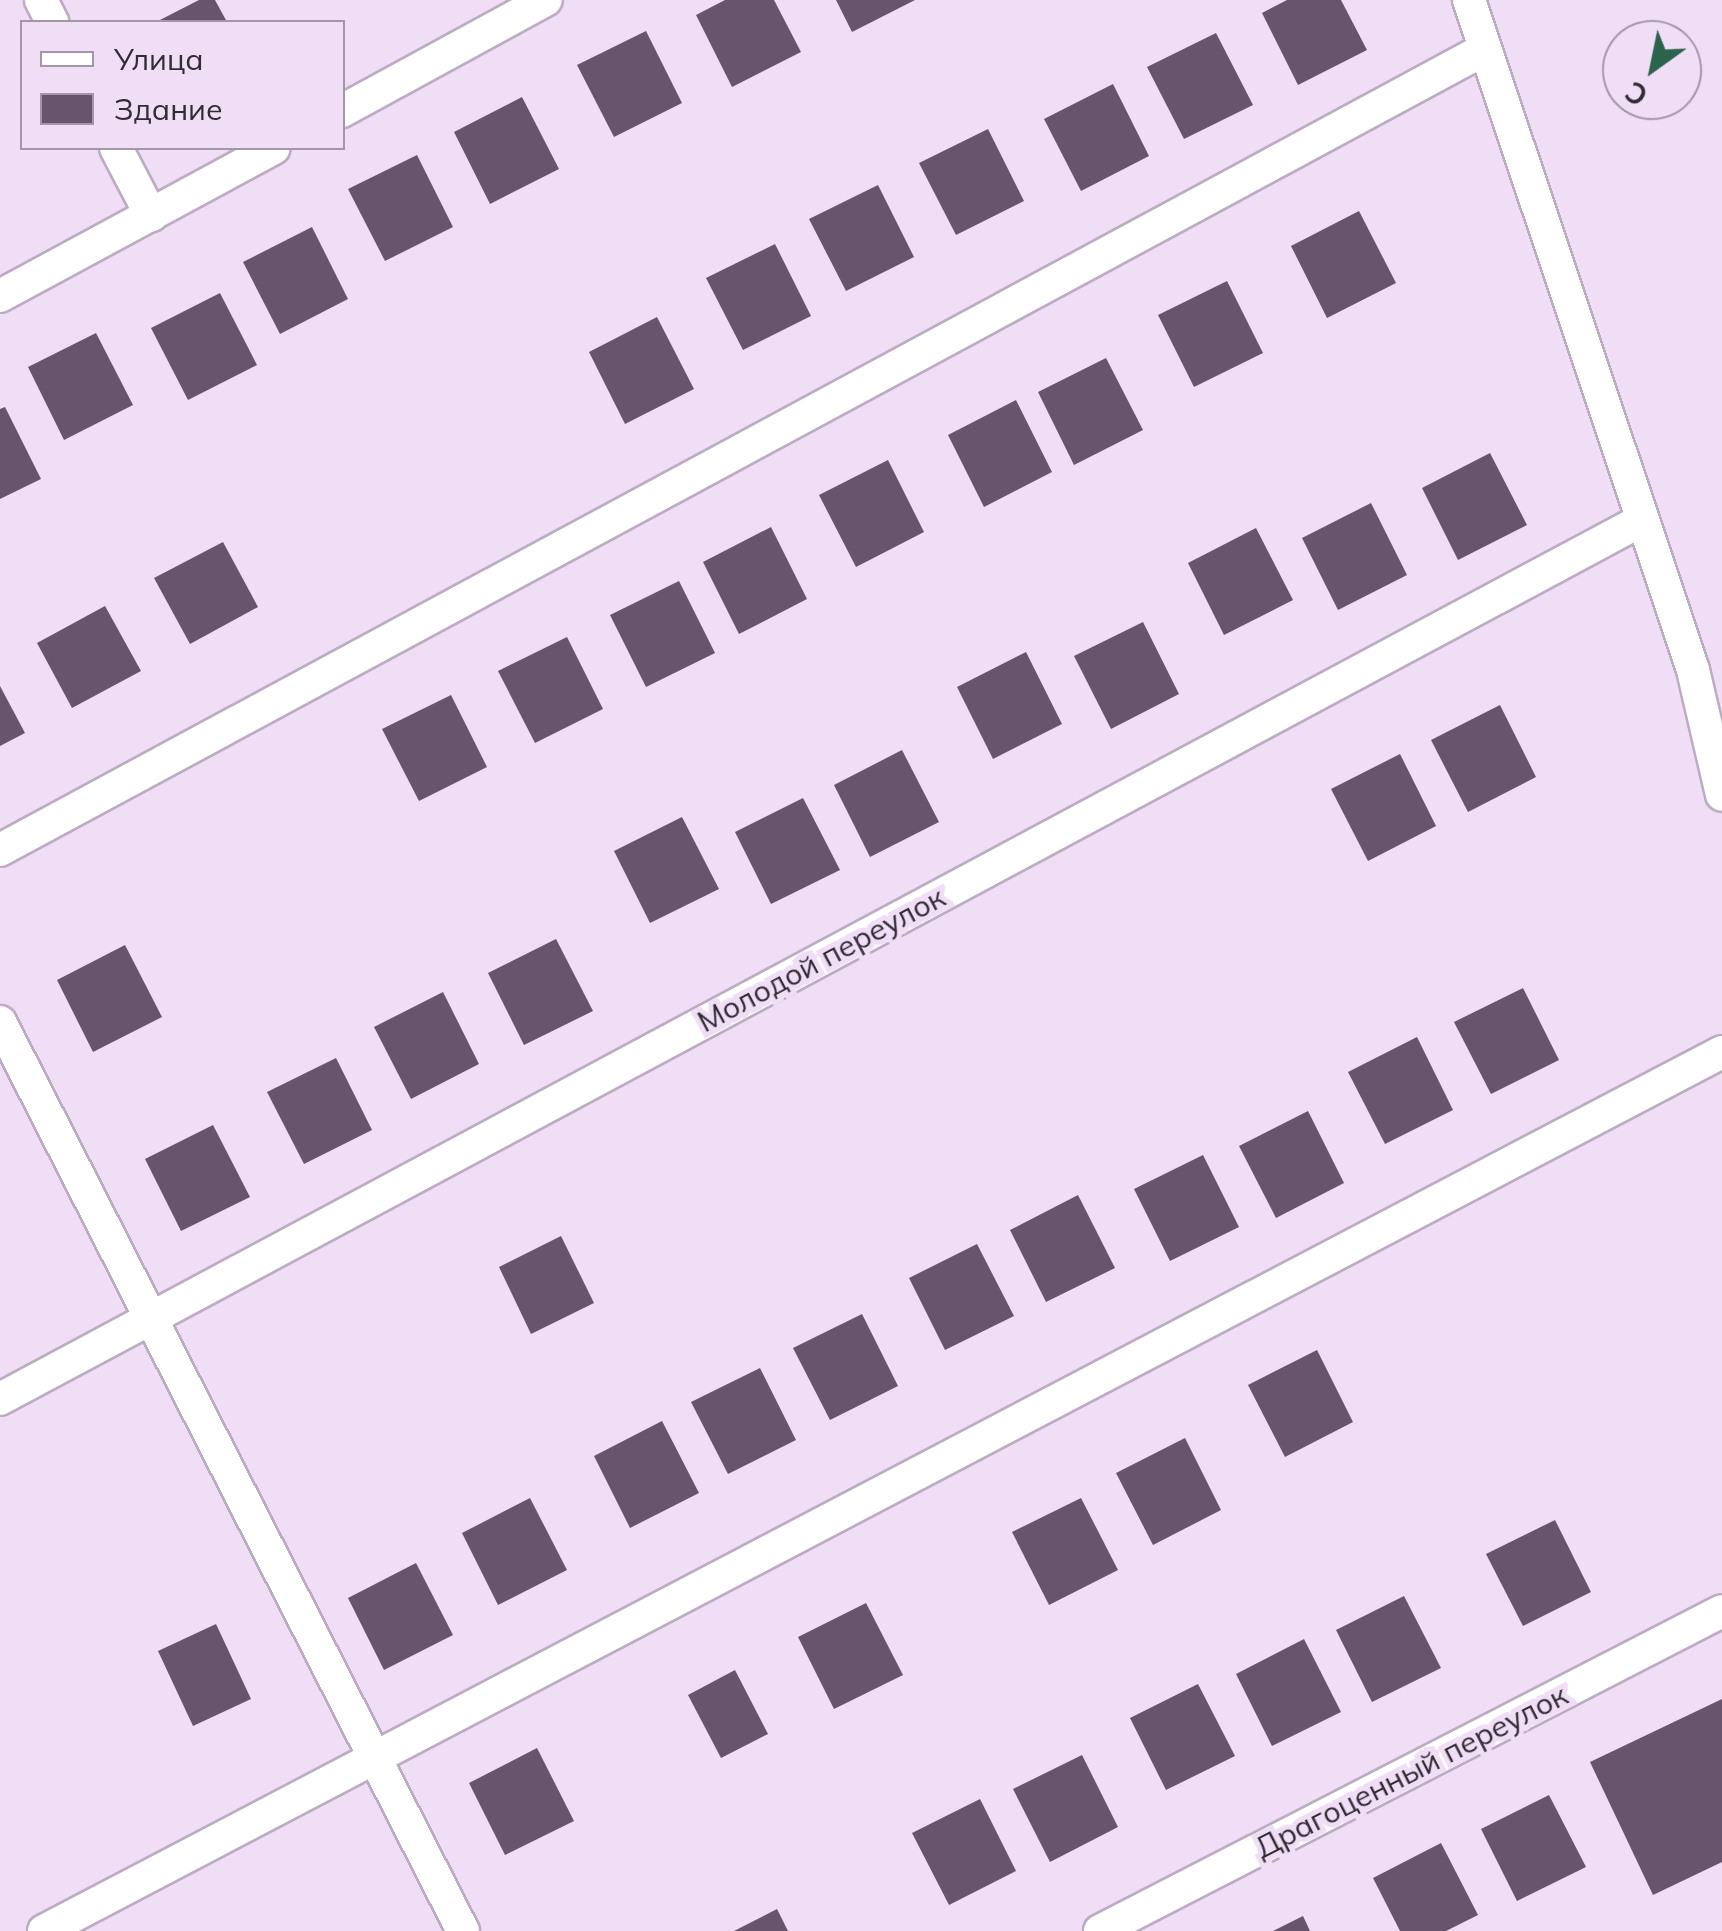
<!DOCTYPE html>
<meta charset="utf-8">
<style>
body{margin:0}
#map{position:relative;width:1722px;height:1931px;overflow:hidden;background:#efdef5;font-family:Mulish,sans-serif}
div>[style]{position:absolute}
.building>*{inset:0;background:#66556d}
.roads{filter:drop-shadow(2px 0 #bcacc2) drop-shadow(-2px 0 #bcacc2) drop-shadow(0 2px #bcacc2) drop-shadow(0 -2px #bcacc2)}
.minor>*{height:32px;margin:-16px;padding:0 16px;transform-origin:16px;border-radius:16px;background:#fff}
span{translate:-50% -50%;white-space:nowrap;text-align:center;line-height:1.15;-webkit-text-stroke:10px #efdef5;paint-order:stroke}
.street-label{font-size:30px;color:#322b34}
.legend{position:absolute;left:20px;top:20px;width:325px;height:130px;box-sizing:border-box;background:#efdef5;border:2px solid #a396a8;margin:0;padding:12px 18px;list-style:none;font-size:30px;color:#322b34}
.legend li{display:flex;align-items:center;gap:20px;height:50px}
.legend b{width:50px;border:2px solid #a396a8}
.north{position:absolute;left:1602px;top:20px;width:100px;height:100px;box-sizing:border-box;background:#efdef5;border:2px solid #a396a8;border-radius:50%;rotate:213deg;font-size:28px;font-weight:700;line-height:40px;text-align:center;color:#322b34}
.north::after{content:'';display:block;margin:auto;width:35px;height:45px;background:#2b644d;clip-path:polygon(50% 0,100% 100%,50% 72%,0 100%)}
</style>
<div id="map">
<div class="building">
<i style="clip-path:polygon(199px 0,215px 0,227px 22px,156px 22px)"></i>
<i style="clip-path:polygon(725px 0,774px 0,801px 52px,732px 87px,696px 15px)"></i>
<i style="clip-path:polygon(836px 0,915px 0,852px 32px)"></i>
<i style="clip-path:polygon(1287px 0,1341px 0,1367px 50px,1298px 85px,1262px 13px)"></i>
<i style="clip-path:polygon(646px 31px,682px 103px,614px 137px,577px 65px)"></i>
<i style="clip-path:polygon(1216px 33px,1253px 105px,1184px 139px,1147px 67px)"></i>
<i style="clip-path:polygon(1113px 84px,1149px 156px,1081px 191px,1044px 119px)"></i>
<i style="clip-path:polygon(522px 97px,559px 169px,490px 204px,454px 132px)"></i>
<i style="clip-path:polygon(988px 129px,1024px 201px,956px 235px,919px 163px)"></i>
<i style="clip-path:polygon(417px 155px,453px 227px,385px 261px,348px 189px)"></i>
<i style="clip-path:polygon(878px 185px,914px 257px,846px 291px,809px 219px)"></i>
<i style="clip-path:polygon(1359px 211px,1396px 283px,1327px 318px,1291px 246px)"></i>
<i style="clip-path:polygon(312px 227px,348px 299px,280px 334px,243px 262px)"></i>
<i style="clip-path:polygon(775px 244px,811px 316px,743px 350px,706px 278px)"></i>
<i style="clip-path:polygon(1227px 281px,1263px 353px,1194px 387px,1158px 315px)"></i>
<i style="clip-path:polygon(220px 293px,257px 365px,188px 400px,151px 328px)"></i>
<i style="clip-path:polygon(657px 317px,694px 389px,625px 424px,589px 352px)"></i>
<i style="clip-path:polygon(96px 333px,133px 405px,64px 440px,28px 367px)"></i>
<i style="clip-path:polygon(1106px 358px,1143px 430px,1074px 465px,1038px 392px)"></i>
<i style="clip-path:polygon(1016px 400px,1052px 472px,984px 507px,948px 435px)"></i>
<i style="clip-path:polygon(5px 407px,41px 479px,0 499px,0 409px)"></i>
<i style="clip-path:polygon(1490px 453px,1527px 525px,1458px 560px,1422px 488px)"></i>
<i style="clip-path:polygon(888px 460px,924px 532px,856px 567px,819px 495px)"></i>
<i style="clip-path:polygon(1371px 503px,1407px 575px,1338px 610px,1302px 538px)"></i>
<i style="clip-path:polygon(771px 527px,807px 599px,739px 634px,703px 562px)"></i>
<i style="clip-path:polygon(1256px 528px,1293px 600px,1224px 635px,1188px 563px)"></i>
<i style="clip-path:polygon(223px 542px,258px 607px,190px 644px,154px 578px)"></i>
<i style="clip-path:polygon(679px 581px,715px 653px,646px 687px,610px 615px)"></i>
<i style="clip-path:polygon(105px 606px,141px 671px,72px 708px,37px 643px)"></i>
<i style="clip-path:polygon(1143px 622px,1179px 694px,1111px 729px,1074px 656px)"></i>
<i style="clip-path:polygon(567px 637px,603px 709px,535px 743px,498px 671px)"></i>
<i style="clip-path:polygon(1026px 652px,1062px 724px,993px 759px,957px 687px)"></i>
<i style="clip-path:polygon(0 686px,25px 733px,0 746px)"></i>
<i style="clip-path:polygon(451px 695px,487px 767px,419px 801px,382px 729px)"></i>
<i style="clip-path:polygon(1500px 705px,1536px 777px,1468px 812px,1431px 740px)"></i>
<i style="clip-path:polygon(902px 750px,939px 822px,870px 857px,834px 785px)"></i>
<i style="clip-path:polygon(1400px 754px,1436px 826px,1368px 861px,1331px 789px)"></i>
<i style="clip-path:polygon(803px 798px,840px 870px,771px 904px,735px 832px)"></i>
<i style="clip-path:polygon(682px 817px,719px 889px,650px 923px,614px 851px)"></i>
<i style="clip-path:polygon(556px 939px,593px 1011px,524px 1045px,488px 973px)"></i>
<i style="clip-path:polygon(125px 945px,162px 1017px,93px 1052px,57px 980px)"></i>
<i style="clip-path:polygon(1523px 988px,1559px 1060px,1491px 1094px,1454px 1022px)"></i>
<i style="clip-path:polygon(443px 992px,479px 1064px,411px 1099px,374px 1027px)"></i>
<i style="clip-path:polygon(1417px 1037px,1453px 1110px,1385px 1144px,1348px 1072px)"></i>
<i style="clip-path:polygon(336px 1058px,372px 1130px,304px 1164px,267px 1092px)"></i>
<i style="clip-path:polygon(1308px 1111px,1344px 1183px,1276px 1218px,1239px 1146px)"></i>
<i style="clip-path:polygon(213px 1125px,250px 1197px,181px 1231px,145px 1159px)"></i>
<i style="clip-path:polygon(1203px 1155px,1239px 1227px,1170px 1261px,1134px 1189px)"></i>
<i style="clip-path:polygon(1078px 1195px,1115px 1268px,1046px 1302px,1010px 1230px)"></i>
<i style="clip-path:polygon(561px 1236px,594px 1303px,531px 1334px,499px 1267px)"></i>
<i style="clip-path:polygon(977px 1244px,1014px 1316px,945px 1350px,909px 1278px)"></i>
<i style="clip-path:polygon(862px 1314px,898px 1386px,830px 1420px,793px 1348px)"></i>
<i style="clip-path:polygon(1317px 1350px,1353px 1422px,1285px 1457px,1248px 1385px)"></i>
<i style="clip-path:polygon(760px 1368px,796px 1440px,728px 1474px,691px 1402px)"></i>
<i style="clip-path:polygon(662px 1421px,699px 1493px,630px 1528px,594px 1456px)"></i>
<i style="clip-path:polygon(1185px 1438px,1221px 1510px,1153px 1545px,1116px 1473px)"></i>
<i style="clip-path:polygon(530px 1498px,567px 1570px,498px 1605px,462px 1533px)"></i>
<i style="clip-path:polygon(1081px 1498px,1118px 1570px,1049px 1605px,1012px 1532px)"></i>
<i style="clip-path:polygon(1555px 1520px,1591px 1592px,1523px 1626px,1486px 1554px)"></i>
<i style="clip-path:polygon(416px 1563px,453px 1635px,384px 1670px,348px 1598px)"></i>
<i style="clip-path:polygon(1404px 1596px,1441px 1668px,1372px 1702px,1336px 1630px)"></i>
<i style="clip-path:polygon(866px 1603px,903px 1675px,834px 1709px,798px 1637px)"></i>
<i style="clip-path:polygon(216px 1624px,251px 1699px,193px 1726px,158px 1651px)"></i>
<i style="clip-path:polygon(1304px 1639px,1341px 1712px,1272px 1746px,1236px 1674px)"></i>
<i style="clip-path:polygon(735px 1670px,768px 1734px,721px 1758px,688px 1695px)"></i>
<i style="clip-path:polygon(1198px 1684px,1235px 1756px,1166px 1790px,1130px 1718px)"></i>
<i style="clip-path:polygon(1722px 1699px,1722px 1862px,1653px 1895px,1590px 1762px)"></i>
<i style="clip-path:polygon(537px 1748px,574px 1821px,505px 1855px,469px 1783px)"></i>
<i style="clip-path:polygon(1082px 1755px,1118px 1827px,1050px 1862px,1013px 1789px)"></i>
<i style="clip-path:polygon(1549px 1795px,1586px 1867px,1517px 1901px,1481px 1829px)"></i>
<i style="clip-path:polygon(980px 1799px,1016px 1871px,949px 1905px,912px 1833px)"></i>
<i style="clip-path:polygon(1441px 1843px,1478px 1915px,1446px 1931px,1400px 1931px,1373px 1878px)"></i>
<i style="clip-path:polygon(777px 1909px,788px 1931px,734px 1931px)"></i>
<i style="clip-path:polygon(1303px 1916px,1310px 1931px,1273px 1931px)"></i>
</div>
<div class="roads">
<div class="minor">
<i style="left:41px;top:0;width:25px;rotate:63deg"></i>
<i style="left:1469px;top:0;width:706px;rotate:71.51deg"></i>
<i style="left:1693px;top:670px;width:128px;rotate:76.9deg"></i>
<i style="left:342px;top:111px;width:232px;rotate:-28.6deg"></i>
<i style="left:116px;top:148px;width:76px;rotate:62.4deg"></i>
<i style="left:0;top:296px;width:311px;rotate:-28.4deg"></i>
<i style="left:0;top:850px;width:1687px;rotate:-28.34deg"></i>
<i style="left:0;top:1022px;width:1020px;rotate:63.01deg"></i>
<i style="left:0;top:1399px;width:1862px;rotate:-28.16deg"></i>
<i style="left:44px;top:1931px;width:1894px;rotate:-27.65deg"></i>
<i style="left:1100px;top:1931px;width:699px;rotate:-27.22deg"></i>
</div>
</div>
<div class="street-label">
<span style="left:821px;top:959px;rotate:-28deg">Молодой переулок</span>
<span style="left:1411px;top:1771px;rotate:-27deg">Драгоценный переулок</span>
</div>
<ul class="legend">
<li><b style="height:12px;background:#fff"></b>Улица</li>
<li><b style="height:28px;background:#66556d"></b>Здание</li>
</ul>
<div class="north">С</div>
</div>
